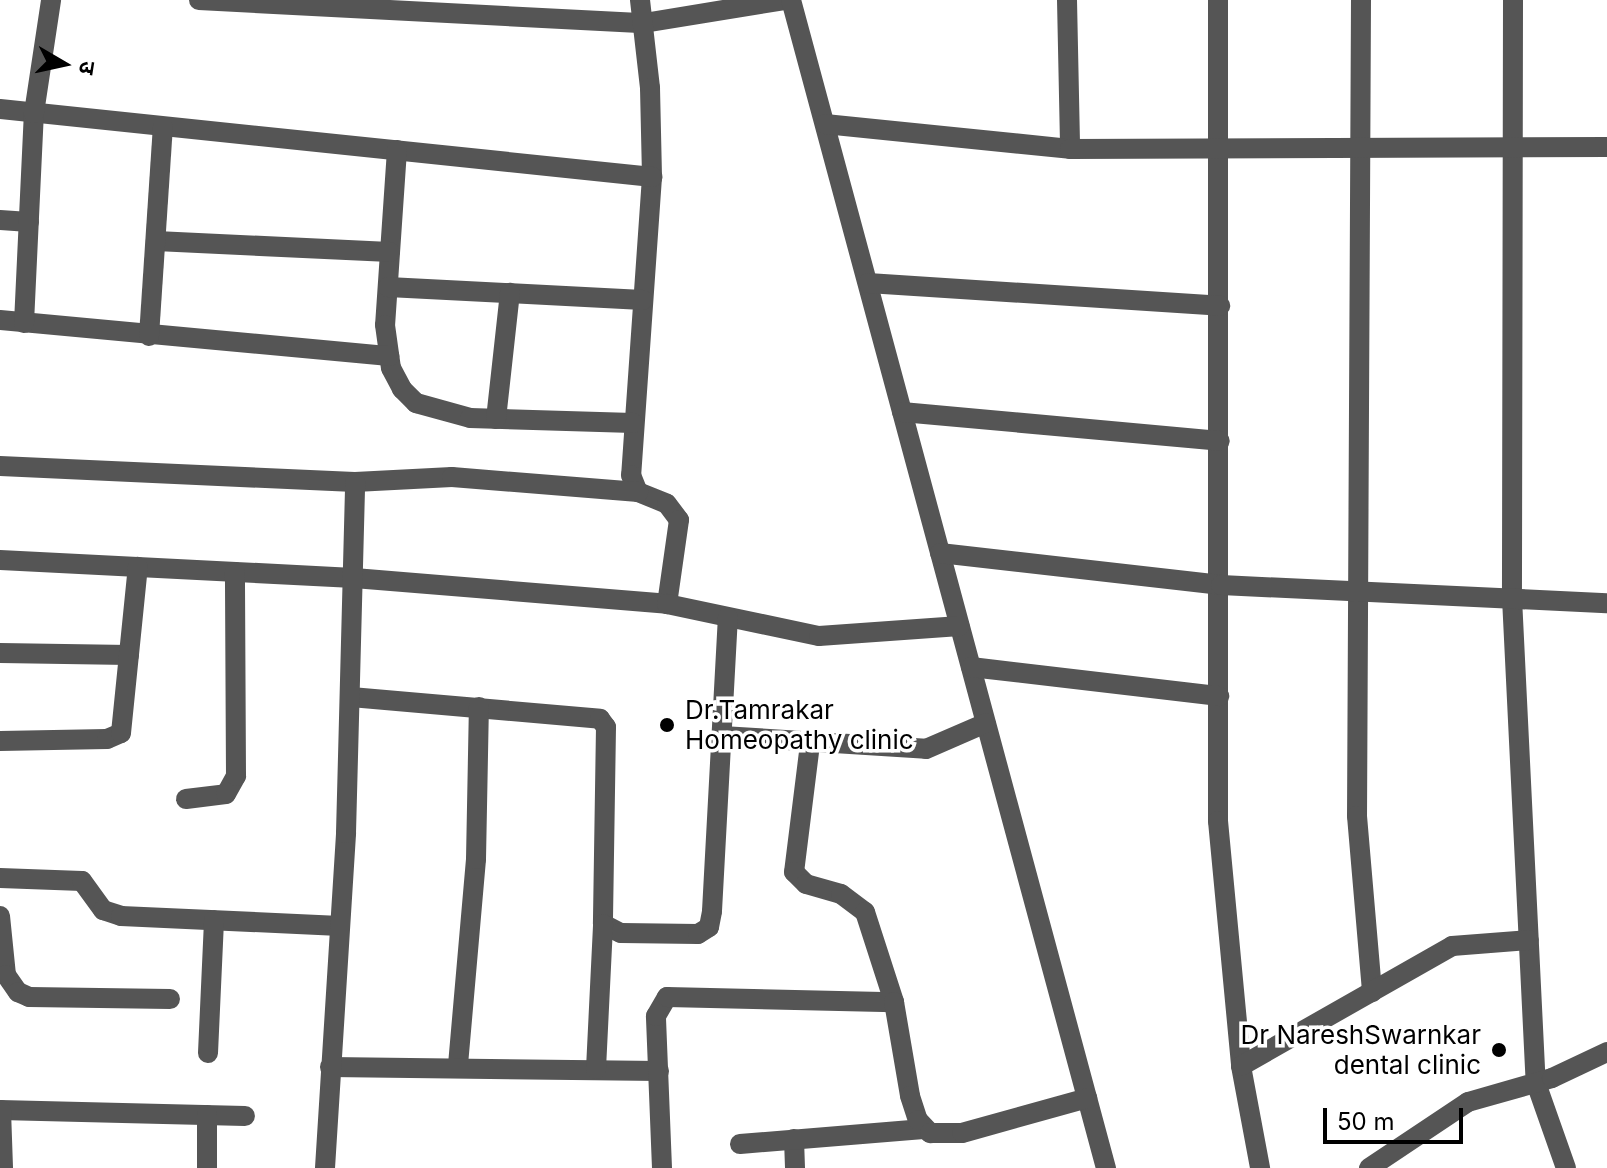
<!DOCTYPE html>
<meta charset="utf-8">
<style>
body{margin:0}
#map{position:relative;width:1607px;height:1168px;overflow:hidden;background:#fff;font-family:Inter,"Noto Sans Devanagari",sans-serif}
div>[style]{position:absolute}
.minor>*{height:20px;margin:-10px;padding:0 10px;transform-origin:10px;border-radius:10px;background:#555}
.dots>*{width:22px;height:22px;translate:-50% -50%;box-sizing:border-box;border:4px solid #fff;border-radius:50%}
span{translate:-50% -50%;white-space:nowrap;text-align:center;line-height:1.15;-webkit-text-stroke:7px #fff;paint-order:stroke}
.poi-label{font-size:26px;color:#000}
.left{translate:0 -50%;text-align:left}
.right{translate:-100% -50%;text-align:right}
.north{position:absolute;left:24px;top:24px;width:80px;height:80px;-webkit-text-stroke:6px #fff;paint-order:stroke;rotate:99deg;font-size:22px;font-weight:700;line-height:32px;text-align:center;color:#000}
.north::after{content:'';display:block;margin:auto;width:28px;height:36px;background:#000;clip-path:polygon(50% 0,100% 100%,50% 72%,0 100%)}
.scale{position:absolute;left:1323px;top:1108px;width:140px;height:36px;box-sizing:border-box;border:4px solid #000;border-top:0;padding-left:10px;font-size:24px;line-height:28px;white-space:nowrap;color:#000;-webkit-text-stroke:6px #fff;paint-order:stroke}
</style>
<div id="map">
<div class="minor">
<i style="left:199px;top:0;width:446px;rotate:3deg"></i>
<i style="left:644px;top:23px;width:142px;rotate:-9.3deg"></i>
<i style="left:640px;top:0;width:89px;rotate:83.5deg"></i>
<i style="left:650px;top:88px;width:89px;rotate:88.7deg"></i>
<i style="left:652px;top:177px;width:299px;rotate:94deg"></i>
<i style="left:631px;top:475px;width:18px;rotate:68deg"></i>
<i style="left:638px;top:492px;width:31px;rotate:22deg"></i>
<i style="left:667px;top:504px;width:20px;rotate:53deg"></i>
<i style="left:679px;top:520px;width:85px;rotate:98.1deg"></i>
<i style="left:791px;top:0;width:1210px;rotate:74.91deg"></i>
<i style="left:1067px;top:0;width:149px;rotate:88.8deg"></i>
<i style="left:1218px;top:0;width:821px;rotate:90deg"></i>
<i style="left:1218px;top:821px;width:246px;rotate:84.6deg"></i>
<i style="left:1241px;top:1066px;width:104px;rotate:79.4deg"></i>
<i style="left:1361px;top:0;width:816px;rotate:90.28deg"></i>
<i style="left:1357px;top:816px;width:177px;rotate:85.1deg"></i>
<i style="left:1513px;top:0;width:598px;rotate:90.1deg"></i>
<i style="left:1512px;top:598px;width:486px;rotate:87.2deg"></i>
<i style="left:1536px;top:1083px;width:90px;rotate:70.6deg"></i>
<i style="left:0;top:109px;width:656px;rotate:5.95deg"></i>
<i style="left:825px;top:124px;width:246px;rotate:5.8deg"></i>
<i style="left:1070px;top:149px;width:537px;rotate:-0.21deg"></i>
<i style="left:397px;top:150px;width:175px;rotate:93.9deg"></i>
<i style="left:385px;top:325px;width:43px;rotate:82.1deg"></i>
<i style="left:391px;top:368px;width:24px;rotate:62deg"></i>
<i style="left:402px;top:389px;width:20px;rotate:45deg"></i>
<i style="left:416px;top:403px;width:56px;rotate:15.5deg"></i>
<i style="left:470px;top:418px;width:163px;rotate:1.8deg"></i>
<i style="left:0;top:220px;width:29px;rotate:4deg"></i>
<i style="left:156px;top:241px;width:234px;rotate:2.7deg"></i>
<i style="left:868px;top:283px;width:353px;rotate:3.7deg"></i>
<i style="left:388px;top:287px;width:255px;rotate:2.9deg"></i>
<i style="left:0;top:320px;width:391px;rotate:5.3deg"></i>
<i style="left:24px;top:323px;width:210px;rotate:-87.3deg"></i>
<i style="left:34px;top:113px;width:114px;rotate:-81.4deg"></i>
<i style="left:149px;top:336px;width:209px;rotate:-86.2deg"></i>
<i style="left:902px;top:412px;width:319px;rotate:5.2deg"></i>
<i style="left:496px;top:419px;width:127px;rotate:-83.7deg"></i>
<i style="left:0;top:466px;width:355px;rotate:2.6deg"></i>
<i style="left:355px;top:482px;width:97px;rotate:-3deg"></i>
<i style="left:452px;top:477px;width:187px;rotate:4.6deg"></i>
<i style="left:940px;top:553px;width:283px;rotate:6.5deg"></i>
<i style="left:1221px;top:585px;width:386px;rotate:2.7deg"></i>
<i style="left:0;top:560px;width:354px;rotate:2.9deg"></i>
<i style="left:354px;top:578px;width:314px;rotate:4.7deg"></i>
<i style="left:667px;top:604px;width:155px;rotate:11.9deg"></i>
<i style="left:819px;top:636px;width:141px;rotate:-4.1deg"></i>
<i style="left:0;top:653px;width:129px;rotate:0.9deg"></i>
<i style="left:971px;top:667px;width:250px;rotate:6.7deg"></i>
<i style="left:351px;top:697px;width:250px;rotate:5deg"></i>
<i style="left:600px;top:719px;width:10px;rotate:53deg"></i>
<i style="left:606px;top:727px;width:197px;rotate:90.9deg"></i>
<i style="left:603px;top:924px;width:20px;rotate:27deg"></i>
<i style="left:621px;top:933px;width:77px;rotate:0.7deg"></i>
<i style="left:698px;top:934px;width:13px;rotate:-32deg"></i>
<i style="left:709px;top:927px;width:16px;rotate:-79deg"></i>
<i style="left:712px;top:911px;width:294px;rotate:-86.9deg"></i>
<i style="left:722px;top:736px;width:204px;rotate:3.6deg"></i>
<i style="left:926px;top:749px;width:65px;rotate:-23.4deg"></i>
<i style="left:0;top:741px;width:107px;rotate:-1.1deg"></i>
<i style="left:107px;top:739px;width:15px;rotate:-23deg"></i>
<i style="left:121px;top:733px;width:167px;rotate:-84.2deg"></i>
<i style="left:810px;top:744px;width:129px;rotate:97.1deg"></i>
<i style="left:794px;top:872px;width:17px;rotate:45deg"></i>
<i style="left:806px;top:884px;width:36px;rotate:16deg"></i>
<i style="left:841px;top:894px;width:30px;rotate:37deg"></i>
<i style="left:865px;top:912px;width:95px;rotate:72.1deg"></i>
<i style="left:186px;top:799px;width:40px;rotate:-7.1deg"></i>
<i style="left:226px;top:794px;width:21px;rotate:-61deg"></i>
<i style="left:236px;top:776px;width:204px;rotate:-90.3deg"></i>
<i style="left:0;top:878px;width:82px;rotate:2.1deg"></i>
<i style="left:82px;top:881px;width:36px;rotate:54deg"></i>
<i style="left:103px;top:910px;width:19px;rotate:18deg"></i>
<i style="left:121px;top:916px;width:219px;rotate:2.6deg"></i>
<i style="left:0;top:916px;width:59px;rotate:84.2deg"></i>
<i style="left:6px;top:975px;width:21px;rotate:55deg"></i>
<i style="left:18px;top:992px;width:12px;rotate:24deg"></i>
<i style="left:29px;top:997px;width:141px;rotate:0.8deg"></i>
<i style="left:208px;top:1053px;width:133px;rotate:-87.4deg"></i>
<i style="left:458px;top:1065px;width:207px;rotate:-85deg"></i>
<i style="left:476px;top:859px;width:152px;rotate:-88.9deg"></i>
<i style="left:1241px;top:1066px;width:243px;rotate:-29.6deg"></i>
<i style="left:1452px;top:946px;width:77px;rotate:-4.5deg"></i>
<i style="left:330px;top:1067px;width:329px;rotate:0.7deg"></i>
<i style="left:596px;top:1069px;width:145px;rotate:-87.2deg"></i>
<i style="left:0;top:1110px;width:245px;rotate:1.4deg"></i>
<i style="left:1px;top:1110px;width:58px;rotate:88deg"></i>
<i style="left:794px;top:1139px;width:29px;rotate:88deg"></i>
<i style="left:740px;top:1144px;width:184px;rotate:-4.7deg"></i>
<i style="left:207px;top:1168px;width:53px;rotate:-90deg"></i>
<i style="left:325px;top:1168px;width:336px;rotate:-86.4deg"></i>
<i style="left:346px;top:833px;width:351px;rotate:-88.5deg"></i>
<i style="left:662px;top:1168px;width:152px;rotate:-92.3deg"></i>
<i style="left:656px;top:1016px;width:22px;rotate:-60deg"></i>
<i style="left:667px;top:997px;width:227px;rotate:1.3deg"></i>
<i style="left:894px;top:1002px;width:95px;rotate:80.3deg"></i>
<i style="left:910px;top:1096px;width:25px;rotate:72deg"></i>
<i style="left:918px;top:1120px;width:18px;rotate:47deg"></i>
<i style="left:930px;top:1133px;width:32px"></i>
<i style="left:962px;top:1133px;width:130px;rotate:-15.6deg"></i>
<i style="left:1369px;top:1168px;width:119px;rotate:-33.7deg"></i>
<i style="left:1468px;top:1102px;width:87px;rotate:-15.9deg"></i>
<i style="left:1552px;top:1078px;width:61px;rotate:-25.3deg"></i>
</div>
<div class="dots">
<i style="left:667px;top:725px;background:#000"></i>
<i style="left:1499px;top:1050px;background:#000"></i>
</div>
<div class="poi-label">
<span class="left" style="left:685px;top:725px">Dr.Tamrakar<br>Homeopathy clinic</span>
<span class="right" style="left:1481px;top:1050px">Dr NareshSwarnkar<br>dental clinic</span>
</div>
<div class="north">उ</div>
<div class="scale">50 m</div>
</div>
